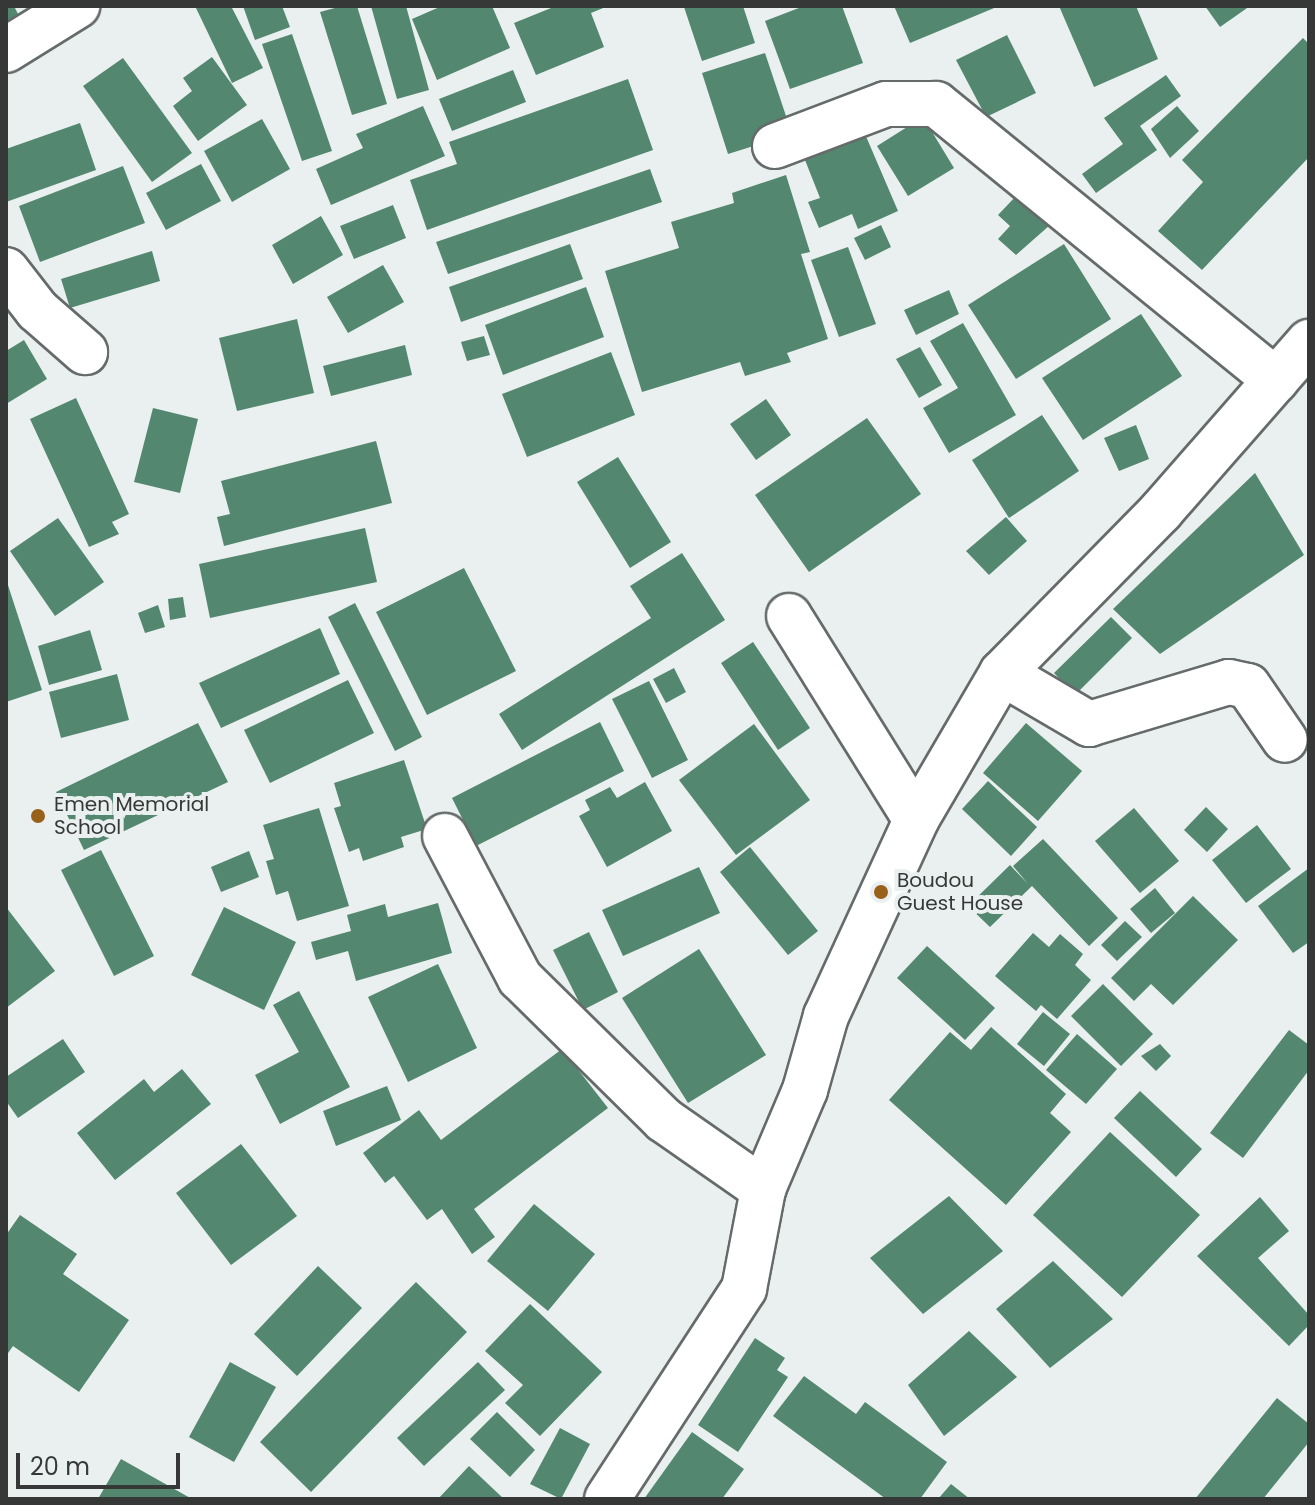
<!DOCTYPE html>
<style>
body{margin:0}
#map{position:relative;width:1315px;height:1505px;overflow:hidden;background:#eaf0ef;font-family:Poppins,sans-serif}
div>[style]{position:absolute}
.building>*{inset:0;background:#53876f}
.roads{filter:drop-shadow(2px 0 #656b6a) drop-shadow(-2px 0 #656b6a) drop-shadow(0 2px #656b6a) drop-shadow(0 -2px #656b6a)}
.minor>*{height:44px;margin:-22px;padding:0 22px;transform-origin:22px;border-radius:22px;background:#fff}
.dots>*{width:22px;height:22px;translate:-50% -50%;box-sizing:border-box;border:4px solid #eaf0ef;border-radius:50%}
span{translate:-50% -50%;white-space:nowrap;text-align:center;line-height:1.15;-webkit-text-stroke:8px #eaf0ef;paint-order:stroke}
.poi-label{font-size:20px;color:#353837}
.left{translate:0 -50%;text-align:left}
.frame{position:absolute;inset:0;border:8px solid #353837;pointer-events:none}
.scale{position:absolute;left:16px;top:1453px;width:164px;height:36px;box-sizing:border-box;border:4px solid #353837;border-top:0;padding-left:10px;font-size:24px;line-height:28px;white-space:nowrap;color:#353837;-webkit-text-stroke:6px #eaf0ef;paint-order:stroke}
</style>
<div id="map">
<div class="building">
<i style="clip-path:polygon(6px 6px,14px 6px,20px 18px,6px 24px)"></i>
<i style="clip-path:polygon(195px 6px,231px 6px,263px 68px,232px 83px)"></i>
<i style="clip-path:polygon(243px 6px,282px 6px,290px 27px,255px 40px)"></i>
<i style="clip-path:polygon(342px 6px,357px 6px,387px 104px,352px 115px,320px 12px)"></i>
<i style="clip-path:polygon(371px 6px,406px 6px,429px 90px,397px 99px)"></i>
<i style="clip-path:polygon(442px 6px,492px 6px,510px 48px,437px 80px,412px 19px)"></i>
<i style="clip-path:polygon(556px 6px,608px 6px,591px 13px,604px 47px,536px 75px,514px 23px)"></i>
<i style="clip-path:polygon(743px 6px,755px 43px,702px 61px,684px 7px)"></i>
<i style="clip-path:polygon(804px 6px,842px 6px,863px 63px,790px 89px,765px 21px)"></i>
<i style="clip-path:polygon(894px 6px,999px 6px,910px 43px)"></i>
<i style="clip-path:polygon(1059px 6px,1136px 6px,1158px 59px,1094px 87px)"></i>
<i style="clip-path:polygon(1205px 6px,1250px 6px,1220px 27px)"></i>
<i style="clip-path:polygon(292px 34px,332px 151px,302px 161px,262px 44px)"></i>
<i style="clip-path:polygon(1007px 35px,1036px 93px,986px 117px,956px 60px)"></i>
<i style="clip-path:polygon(1303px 38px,1309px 44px,1309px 157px,1202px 270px,1158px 231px,1203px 182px,1182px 160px)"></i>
<i style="clip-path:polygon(765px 53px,792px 134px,728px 154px,702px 73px)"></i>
<i style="clip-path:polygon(212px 57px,247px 105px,198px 141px,173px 106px,192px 91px,183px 78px)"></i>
<i style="clip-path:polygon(123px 58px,192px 153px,152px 182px,83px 86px)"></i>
<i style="clip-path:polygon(513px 70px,526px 102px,452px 131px,439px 99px)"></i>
<i style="clip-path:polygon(1166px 75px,1181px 96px,1140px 126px,1157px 150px,1096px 193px,1082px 174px,1123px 144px,1104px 118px)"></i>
<i style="clip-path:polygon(628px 79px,653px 150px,427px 230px,410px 180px,457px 164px,449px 142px)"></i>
<i style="clip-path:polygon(423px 106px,445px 156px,331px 205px,316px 169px,363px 148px,356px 134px)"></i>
<i style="clip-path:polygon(1177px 106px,1199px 131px,1170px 158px,1151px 129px)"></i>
<i style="clip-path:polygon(923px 117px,954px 168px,908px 196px,877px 146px)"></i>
<i style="clip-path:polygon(262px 119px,290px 169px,232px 202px,204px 151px)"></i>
<i style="clip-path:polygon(80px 123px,96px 170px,6px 202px,6px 149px)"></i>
<i style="clip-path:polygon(865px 134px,898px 211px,858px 229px,852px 214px,819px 228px,808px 202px,820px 198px,805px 160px)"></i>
<i style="clip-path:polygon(201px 164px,221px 201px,166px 230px,146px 193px)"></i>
<i style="clip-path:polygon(123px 166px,145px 223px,40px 262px,19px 206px)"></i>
<i style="clip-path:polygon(650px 169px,662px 202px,448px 274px,436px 242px)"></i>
<i style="clip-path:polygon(786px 175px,810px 252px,801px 254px,828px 339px,787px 353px,791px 362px,745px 376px,740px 362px,642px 392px,605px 271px,679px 248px,671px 222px,734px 203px,732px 193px)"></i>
<i style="clip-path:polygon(1017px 195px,1050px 225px,1016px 255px,998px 239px,1010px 226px,998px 215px)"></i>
<i style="clip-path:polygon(393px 205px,406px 238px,354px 259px,340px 226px)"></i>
<i style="clip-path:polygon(321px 216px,343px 255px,293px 284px,272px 245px)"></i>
<i style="clip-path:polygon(881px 225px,891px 247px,865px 260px,854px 238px)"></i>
<i style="clip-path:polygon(570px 244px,583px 279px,461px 322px,449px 287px)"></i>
<i style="clip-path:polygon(1064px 244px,1111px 319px,1016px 379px,968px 305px)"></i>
<i style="clip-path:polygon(848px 247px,876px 324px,839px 337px,811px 260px)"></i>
<i style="clip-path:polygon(152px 251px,160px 281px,70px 308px,61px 279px)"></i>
<i style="clip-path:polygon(383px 265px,404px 302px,348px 333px,327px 297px)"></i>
<i style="clip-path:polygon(586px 287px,604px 337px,503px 375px,485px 325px)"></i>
<i style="clip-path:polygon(949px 290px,959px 314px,916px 335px,904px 310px)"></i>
<i style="clip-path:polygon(1141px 314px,1182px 376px,1083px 440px,1042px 378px)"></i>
<i style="clip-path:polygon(297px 319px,314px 393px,237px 411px,219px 338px)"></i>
<i style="clip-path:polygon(963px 323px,1016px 415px,949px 453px,923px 408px,958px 388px,930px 341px)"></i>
<i style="clip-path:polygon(484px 336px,490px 355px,467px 361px,461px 342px)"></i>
<i style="clip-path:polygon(24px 340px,47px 379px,6px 404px,6px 351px)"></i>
<i style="clip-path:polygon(405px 345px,412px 375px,331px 396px,323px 366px)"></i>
<i style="clip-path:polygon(920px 347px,942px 385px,919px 398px,896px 359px)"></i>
<i style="clip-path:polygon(611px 352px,635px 415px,527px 457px,502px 394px)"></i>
<i style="clip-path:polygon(76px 398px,129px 514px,112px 522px,119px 534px,89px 547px,30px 419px)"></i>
<i style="clip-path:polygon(766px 399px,791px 435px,756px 460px,730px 424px)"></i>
<i style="clip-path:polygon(153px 408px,198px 419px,180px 493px,134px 482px)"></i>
<i style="clip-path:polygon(1042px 415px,1079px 471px,1009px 518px,972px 460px)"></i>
<i style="clip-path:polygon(867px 418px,921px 494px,809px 572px,755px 495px)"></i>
<i style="clip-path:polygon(1136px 425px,1149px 459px,1119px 471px,1104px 438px)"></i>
<i style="clip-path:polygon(376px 441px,392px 503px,224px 546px,217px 517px,230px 514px,221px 481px)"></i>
<i style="clip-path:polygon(618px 457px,671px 542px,630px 568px,577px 482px)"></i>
<i style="clip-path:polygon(1255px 473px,1304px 555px,1160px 654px,1113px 609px)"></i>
<i style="clip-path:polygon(1006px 517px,1027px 541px,989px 575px,966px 551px)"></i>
<i style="clip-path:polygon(58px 518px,104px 582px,55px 616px,10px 551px)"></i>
<i style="clip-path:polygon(365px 528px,377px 582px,210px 618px,199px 564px)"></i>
<i style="clip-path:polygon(682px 553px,725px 620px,522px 750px,499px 714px,651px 618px,630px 586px)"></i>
<i style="clip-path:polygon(464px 568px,516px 671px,427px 715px,376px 612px)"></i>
<i style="clip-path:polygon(6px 579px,42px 690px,6px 702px)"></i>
<i style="clip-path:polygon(183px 597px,186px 617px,170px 620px,168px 599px)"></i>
<i style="clip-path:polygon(355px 603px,422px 737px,395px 751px,328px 617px)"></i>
<i style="clip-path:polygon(158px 605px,165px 627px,145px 633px,138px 613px)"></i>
<i style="clip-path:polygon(1111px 617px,1132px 638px,1075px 695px,1054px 673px)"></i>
<i style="clip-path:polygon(320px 628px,340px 674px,221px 728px,199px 683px)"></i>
<i style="clip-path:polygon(90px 630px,102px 670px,49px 685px,38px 646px)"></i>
<i style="clip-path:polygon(753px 642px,810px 728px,778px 750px,721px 663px)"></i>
<i style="clip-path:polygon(674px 668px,686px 692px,666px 703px,653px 679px)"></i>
<i style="clip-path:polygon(117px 674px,129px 720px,61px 738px,49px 692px)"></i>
<i style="clip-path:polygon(348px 680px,374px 733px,270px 783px,244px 730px)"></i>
<i style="clip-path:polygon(649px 681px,688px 760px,652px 778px,612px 699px)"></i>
<i style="clip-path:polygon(600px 722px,624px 771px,476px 846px,452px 798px)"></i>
<i style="clip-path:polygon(198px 723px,228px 782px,84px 850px,56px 792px)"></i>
<i style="clip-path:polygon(1026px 723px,1082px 771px,1038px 821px,983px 773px)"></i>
<i style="clip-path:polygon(754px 724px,810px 800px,736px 855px,679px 780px)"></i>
<i style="clip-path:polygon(404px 760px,427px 829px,401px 837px,404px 847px,363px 861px,359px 848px,349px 852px,334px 808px,341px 806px,334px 783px)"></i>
<i style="clip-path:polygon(988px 781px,1037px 827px,1011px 856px,962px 809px)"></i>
<i style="clip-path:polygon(645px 782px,672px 831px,607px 867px,579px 816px,590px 810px,585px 800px,610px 787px,617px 798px)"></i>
<i style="clip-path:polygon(1206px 807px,1228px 829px,1207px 852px,1184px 830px)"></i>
<i style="clip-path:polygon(319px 808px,349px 906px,297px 921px,288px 891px,276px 895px,266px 861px,274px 859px,263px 825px)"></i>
<i style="clip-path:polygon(1134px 808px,1179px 861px,1140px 893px,1095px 841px)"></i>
<i style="clip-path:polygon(1257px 825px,1291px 869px,1246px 903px,1212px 860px)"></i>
<i style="clip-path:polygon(1043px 839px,1118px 918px,1089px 946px,1032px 886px,990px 927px,968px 906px,1010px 865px,1028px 884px,1013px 866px)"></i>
<i style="clip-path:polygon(750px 847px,818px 931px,788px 955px,720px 872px)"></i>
<i style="clip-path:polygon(101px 850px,154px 956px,114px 976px,61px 870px)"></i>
<i style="clip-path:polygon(249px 851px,259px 877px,221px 892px,211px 867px)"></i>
<i style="clip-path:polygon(699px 867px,720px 913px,623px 956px,602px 910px)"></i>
<i style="clip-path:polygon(1309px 868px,1309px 942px,1293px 953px,1258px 906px)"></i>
<i style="clip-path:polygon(1155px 888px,1175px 913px,1151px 933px,1130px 909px)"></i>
<i style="clip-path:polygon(1193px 896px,1238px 940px,1173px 1005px,1151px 984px,1134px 1001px,1111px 978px)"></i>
<i style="clip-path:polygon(438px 903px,452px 953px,356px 981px,348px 951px,316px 960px,311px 942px,351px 931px,347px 915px,385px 904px,388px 917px)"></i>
<i style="clip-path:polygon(6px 907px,55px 971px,6px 1008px)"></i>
<i style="clip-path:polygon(224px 907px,296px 942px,264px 1010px,191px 975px)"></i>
<i style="clip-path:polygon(1125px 921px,1142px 937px,1117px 961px,1101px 945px)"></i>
<i style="clip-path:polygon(589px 932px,618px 992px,583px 1010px,553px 950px)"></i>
<i style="clip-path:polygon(1033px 933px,1049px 947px,1060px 934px,1083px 954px,1075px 965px,1091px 980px,1057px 1019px,1041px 1005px,1036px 1011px,995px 976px)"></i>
<i style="clip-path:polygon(927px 946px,995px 1008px,965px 1040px,897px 978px)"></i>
<i style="clip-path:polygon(699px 949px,766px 1055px,688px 1103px,622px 998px)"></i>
<i style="clip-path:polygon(438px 964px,477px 1048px,408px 1082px,368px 997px)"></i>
<i style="clip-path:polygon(1103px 984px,1153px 1034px,1121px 1066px,1071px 1016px)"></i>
<i style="clip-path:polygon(299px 991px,350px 1087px,280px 1124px,255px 1075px,299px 1052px,273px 1005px)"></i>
<i style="clip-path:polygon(1043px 1012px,1070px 1034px,1044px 1066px,1017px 1044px)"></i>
<i style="clip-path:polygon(991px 1027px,1066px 1094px,1050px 1113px,1071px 1132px,1006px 1205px,889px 1100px,950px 1032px,971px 1050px)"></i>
<i style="clip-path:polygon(1289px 1030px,1309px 1045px,1309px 1070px,1243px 1158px,1210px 1133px)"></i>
<i style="clip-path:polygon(1077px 1034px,1117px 1069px,1086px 1104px,1046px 1070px)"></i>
<i style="clip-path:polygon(63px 1039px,85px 1072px,18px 1118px,6px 1101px,6px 1077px)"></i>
<i style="clip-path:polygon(1160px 1044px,1171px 1056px,1156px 1071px,1141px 1056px)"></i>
<i style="clip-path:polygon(562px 1049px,608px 1108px,474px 1209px,495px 1237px,472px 1254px,442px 1209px,427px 1220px,394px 1176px,385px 1183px,363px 1153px,419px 1110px,441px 1140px)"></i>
<i style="clip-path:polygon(182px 1069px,211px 1104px,115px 1180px,77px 1133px,144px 1079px,154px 1092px)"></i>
<i style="clip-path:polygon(387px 1086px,401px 1120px,336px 1146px,323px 1111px)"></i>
<i style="clip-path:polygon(1140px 1091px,1202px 1149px,1176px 1177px,1114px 1118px)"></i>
<i style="clip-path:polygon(1110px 1132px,1200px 1215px,1122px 1297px,1033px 1215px)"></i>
<i style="clip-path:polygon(241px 1144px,297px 1216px,231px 1265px,176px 1193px)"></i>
<i style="clip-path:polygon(949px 1196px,1003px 1251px,923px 1314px,870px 1258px)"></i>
<i style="clip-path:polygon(1260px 1197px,1289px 1231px,1258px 1258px,1309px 1315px,1309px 1325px,1289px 1346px,1197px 1256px)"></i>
<i style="clip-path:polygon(534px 1204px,595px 1254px,548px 1311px,487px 1261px)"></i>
<i style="clip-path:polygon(20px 1215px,77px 1254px,63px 1274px,129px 1320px,79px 1392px,13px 1346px,6px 1356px,6px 1235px)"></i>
<i style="clip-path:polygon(1053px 1261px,1113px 1319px,1050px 1368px,996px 1309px)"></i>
<i style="clip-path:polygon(318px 1266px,362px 1308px,297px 1376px,254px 1334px)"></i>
<i style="clip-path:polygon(416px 1282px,467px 1332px,311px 1492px,260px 1442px)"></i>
<i style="clip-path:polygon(530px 1304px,602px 1372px,540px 1436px,505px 1403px,523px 1385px,485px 1351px)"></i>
<i style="clip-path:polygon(969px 1331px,1017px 1377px,944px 1436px,908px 1385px)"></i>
<i style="clip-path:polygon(755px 1338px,785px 1358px,777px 1370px,788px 1377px,738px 1452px,698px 1425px)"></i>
<i style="clip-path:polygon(230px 1362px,276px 1387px,234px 1462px,189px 1437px)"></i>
<i style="clip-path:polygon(478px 1362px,505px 1390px,424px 1466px,397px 1438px)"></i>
<i style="clip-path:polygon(804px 1376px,856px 1414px,865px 1402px,947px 1462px,920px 1499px,886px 1499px,773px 1416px)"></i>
<i style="clip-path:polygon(1277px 1398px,1309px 1424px,1309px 1442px,1263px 1499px,1195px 1499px)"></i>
<i style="clip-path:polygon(497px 1412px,535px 1450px,510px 1477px,470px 1439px)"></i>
<i style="clip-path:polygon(560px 1428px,590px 1444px,561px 1499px,530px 1484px)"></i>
<i style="clip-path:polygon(692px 1432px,744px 1469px,722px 1499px,644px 1499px)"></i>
<i style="clip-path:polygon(121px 1459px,192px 1499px,98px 1499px)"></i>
<i style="clip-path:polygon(469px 1466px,504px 1499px,438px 1499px)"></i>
<i style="clip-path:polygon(951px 1484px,970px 1499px,938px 1499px)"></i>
</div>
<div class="roads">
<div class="minor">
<i style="left:6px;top:50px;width:84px;rotate:-31.8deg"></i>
<i style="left:775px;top:146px;width:119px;rotate:-20.7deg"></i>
<i style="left:886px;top:104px;width:50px"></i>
<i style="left:936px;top:104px;width:438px;rotate:39.1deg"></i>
<i style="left:6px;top:270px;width:51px;rotate:52.2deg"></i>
<i style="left:37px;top:310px;width:64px;rotate:41.2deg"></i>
<i style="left:789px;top:616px;width:240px;rotate:58.1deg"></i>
<i style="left:1002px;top:673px;width:101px;rotate:30.4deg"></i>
<i style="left:1089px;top:724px;width:146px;rotate:-16.7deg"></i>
<i style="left:1229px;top:682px;width:19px;rotate:12deg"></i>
<i style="left:1248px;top:686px;width:65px;rotate:55.6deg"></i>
<i style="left:445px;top:836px;width:161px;rotate:62.2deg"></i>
<i style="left:520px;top:978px;width:202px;rotate:44.6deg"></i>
<i style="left:664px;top:1120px;width:121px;rotate:34.9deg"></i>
<i style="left:607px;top:1499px;width:251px;rotate:-56.9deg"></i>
<i style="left:744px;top:1289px;width:102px;rotate:-79.2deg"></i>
<i style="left:763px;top:1189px;width:108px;rotate:-67deg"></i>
<i style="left:805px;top:1090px;width:77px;rotate:-74.2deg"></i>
<i style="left:826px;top:1016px;width:216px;rotate:-65.3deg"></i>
<i style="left:916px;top:820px;width:170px;rotate:-59.7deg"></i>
<i style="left:1002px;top:673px;width:227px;rotate:-45.5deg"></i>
<i style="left:1161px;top:511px;width:225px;rotate:-48.8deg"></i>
</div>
</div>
<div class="dots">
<i style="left:38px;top:816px;background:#98601b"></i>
<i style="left:881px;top:892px;background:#98601b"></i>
</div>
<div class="poi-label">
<span class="left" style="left:54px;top:816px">Emen Memorial<br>School</span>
<span class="left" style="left:897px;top:892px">Boudou<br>Guest House</span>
</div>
<div class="frame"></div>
<div class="scale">20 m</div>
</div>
